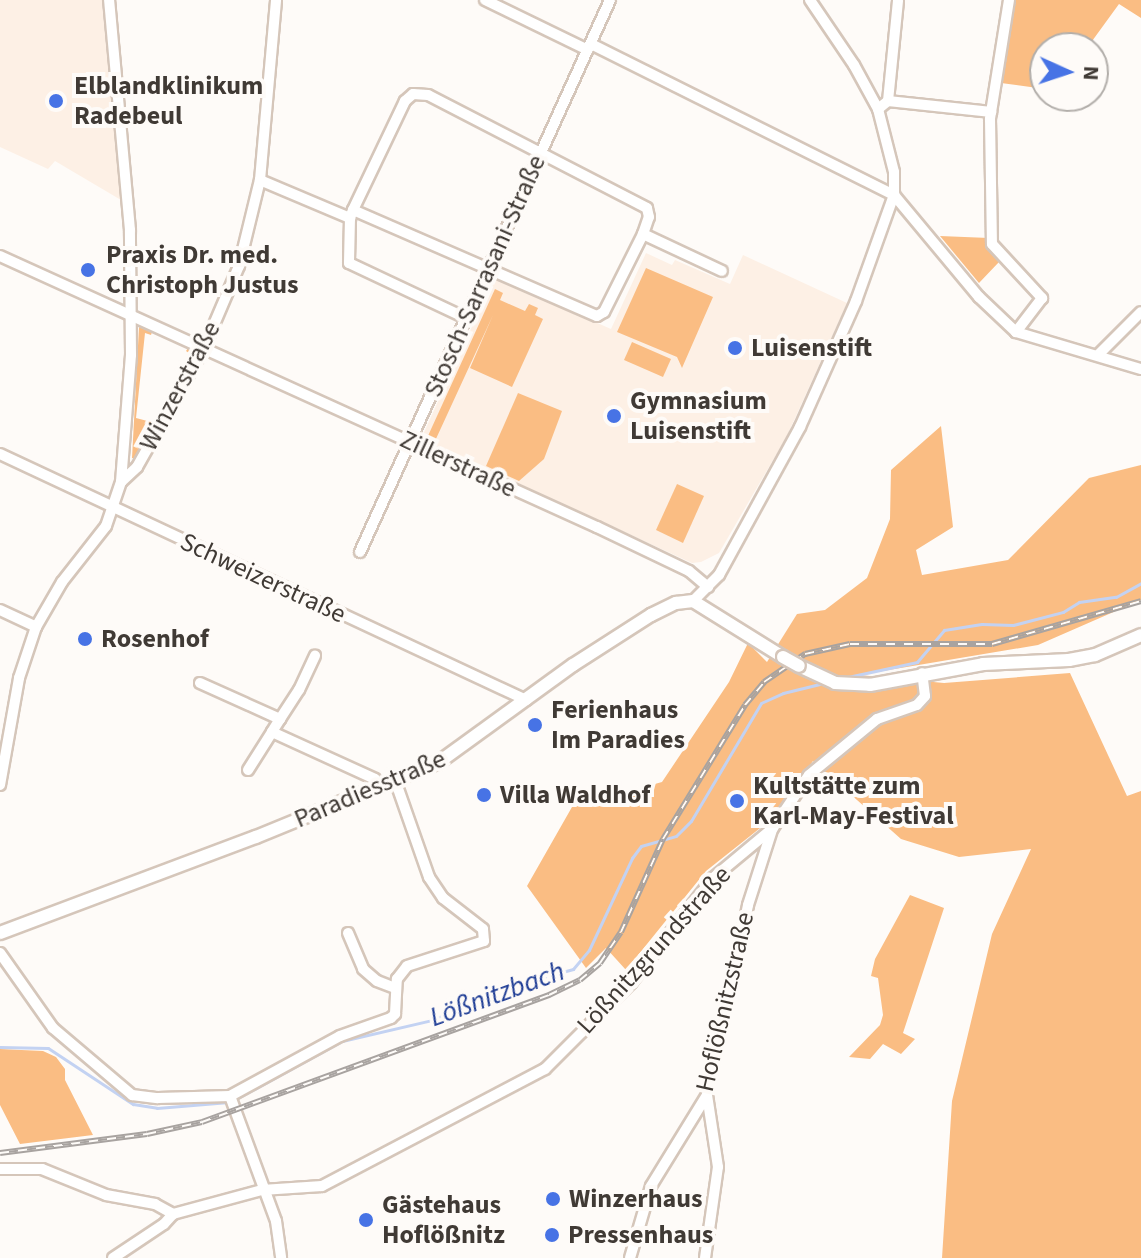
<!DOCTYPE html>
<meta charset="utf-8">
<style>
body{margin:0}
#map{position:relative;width:1141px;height:1258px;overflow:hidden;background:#fefbf8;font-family:"Source Sans 3",sans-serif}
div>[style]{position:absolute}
.built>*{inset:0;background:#fdf0e5}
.green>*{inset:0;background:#fabd83}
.stream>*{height:3px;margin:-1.5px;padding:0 1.5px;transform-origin:1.5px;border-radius:1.5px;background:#c3d2f2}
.roads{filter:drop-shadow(2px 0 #d5c6ba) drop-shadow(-2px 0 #d5c6ba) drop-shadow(0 2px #d5c6ba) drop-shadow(0 -2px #d5c6ba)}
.minor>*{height:10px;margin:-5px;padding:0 5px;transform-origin:5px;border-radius:5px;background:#fff}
.tertiary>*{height:12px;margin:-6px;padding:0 6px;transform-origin:6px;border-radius:6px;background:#fff}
.rail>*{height:6px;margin-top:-3px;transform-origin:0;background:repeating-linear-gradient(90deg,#fefbf8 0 9px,#a8a3a0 0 18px);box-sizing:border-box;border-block:2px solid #a8a3a0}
.bridges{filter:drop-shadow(2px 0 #d5c6ba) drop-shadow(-2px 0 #d5c6ba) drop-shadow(0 2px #d5c6ba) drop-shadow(0 -2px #d5c6ba)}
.tertiary-bridge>*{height:12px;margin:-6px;padding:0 6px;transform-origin:6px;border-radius:6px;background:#fff}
.dots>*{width:22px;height:22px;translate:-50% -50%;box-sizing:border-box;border:4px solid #fefbf8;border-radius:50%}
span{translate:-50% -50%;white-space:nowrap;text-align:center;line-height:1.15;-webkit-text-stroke:8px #fefbf8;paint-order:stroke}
.poi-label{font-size:26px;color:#403a35;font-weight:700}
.left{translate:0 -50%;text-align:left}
.street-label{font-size:26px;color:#403a35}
.water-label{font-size:28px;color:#1f3d95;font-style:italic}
.north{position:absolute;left:1029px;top:32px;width:80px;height:80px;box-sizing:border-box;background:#fefbf8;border:2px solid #b2aeaa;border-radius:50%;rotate:93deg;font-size:22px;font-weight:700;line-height:32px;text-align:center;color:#403a35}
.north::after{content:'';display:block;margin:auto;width:28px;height:36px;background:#4773e5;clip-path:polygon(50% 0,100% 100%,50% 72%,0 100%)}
</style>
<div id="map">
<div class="built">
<i style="clip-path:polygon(0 0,102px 0,121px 200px,55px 161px,48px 169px,0 147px)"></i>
<i style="clip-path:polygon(646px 253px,672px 265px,675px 260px,730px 284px,743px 255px,847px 303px,787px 436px,719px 553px,701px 562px,692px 563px,421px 439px,494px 278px,611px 329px)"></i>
</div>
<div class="green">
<i style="clip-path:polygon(1015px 0,1141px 0,1141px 18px,1119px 4px,1087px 48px,1045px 48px,1045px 89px,1001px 83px)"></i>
<i style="clip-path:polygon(940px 236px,989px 238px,989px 251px,999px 262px,979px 283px)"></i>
<i style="clip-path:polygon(646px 268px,713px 297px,682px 368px,677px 357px,617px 332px)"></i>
<i style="clip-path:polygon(495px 289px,503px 293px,500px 300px,525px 311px,529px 304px,538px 308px,535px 315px,543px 319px,512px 387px,470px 368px,493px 315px,435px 441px,427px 438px)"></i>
<i style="clip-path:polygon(139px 327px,152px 332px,151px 335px,145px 333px,136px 418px,155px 423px,192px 355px,186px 351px,188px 348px,197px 353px,135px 459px,132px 458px)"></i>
<i style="clip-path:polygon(632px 342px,671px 359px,663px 377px,624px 360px)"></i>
<i style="clip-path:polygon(518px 393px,562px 411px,544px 459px,519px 481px,486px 466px)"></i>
<i style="clip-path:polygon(941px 426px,953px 527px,916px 550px,922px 575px,1008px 560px,1089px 478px,1141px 465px,1141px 600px,1038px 645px,859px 675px,944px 683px,1070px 673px,1127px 796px,1141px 791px,1141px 1258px,942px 1258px,952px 1101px,992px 934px,1031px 849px,959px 857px,901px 839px,813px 761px,774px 817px,706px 871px,626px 970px,606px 948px,586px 968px,527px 886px,572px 807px,662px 782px,729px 682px,748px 643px,767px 662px,797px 614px,825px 610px,867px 578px,890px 519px,891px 470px)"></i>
<i style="clip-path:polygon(677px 484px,704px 496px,683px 543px,656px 530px)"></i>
<i style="clip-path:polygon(910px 895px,944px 908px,903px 1033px,915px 1039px,901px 1054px,883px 1044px,870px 1059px,849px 1057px,880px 1025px,883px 1015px,878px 978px,871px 976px,875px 959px)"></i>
<i style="clip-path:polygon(0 1049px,43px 1051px,56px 1057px,65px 1069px,65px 1080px,93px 1135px,20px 1144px,0 1105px)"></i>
</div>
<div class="stream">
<i style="left:843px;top:678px;width:76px;rotate:-12.2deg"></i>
<i style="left:917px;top:662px;width:42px;rotate:-49.8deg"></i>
<i style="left:944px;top:630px;width:38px;rotate:-9deg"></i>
<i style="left:982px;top:624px;width:31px;rotate:2deg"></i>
<i style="left:1013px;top:625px;width:52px;rotate:-14.6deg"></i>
<i style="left:1063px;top:612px;width:19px;rotate:-32deg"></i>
<i style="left:1079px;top:602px;width:37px;rotate:-8deg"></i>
<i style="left:1116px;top:597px;width:29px;rotate:-29deg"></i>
<i style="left:0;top:1047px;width:48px;rotate:1.2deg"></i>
<i style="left:48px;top:1048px;width:102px;rotate:33.4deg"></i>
<i style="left:133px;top:1104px;width:24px;rotate:9deg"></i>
<i style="left:157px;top:1108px;width:72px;rotate:-4.8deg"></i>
<i style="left:236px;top:1099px;width:121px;rotate:-28.7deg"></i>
<i style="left:342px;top:1041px;width:92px;rotate:-13.1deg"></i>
<i style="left:432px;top:1020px;width:88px;rotate:-22.8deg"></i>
<i style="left:513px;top:986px;width:22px;rotate:-3deg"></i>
<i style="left:535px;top:985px;width:19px;rotate:-32deg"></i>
<i style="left:551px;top:975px;width:23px;rotate:-15deg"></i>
<i style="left:573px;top:969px;width:25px;rotate:-50deg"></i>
<i style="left:589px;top:950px;width:102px;rotate:-64.9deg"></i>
<i style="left:632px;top:858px;width:15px;rotate:-53deg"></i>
<i style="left:641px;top:846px;width:36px;rotate:-16deg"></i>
<i style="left:676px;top:836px;width:21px;rotate:-45deg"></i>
<i style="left:691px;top:821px;width:137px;rotate:-59.3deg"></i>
<i style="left:761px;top:703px;width:24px;rotate:-24deg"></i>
<i style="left:783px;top:693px;width:42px;rotate:-13.7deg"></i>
</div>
<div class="roads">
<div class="minor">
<i style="left:485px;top:0;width:114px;rotate:25.9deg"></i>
<i style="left:810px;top:0;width:78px;rotate:55.9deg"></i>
<i style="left:854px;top:65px;width:50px;rotate:61.4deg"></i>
<i style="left:878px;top:109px;width:65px;rotate:75.7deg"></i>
<i style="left:894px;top:172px;width:23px;rotate:90deg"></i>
<i style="left:894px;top:195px;width:133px;rotate:50.2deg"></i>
<i style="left:979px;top:297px;width:51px;rotate:43.4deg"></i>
<i style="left:1016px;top:332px;width:130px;rotate:16.5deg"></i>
<i style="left:1009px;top:0;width:121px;rotate:99.1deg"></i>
<i style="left:990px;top:119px;width:125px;rotate:89.1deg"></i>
<i style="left:992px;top:244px;width:74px;rotate:47.2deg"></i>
<i style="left:1042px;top:298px;width:43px;rotate:127.4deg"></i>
<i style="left:591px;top:44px;width:339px;rotate:26.5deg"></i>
<i style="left:888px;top:101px;width:101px;rotate:-84.3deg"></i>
<i style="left:878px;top:109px;width:13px;rotate:-39deg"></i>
<i style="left:888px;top:101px;width:104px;rotate:6.1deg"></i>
<i style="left:260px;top:180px;width:98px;rotate:22.9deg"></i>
<i style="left:353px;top:210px;width:266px;rotate:23.5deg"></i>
<i style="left:597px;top:316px;width:8px;rotate:-30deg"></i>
<i style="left:604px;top:312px;width:87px;rotate:-63.4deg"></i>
<i style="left:643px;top:234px;width:18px;rotate:-71deg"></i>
<i style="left:649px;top:217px;width:9px;rotate:-103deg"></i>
<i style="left:647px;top:208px;width:246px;rotate:-152.7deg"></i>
<i style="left:428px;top:95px;width:15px;rotate:-176deg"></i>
<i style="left:413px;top:94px;width:11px;rotate:139deg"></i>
<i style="left:405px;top:101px;width:121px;rotate:115.5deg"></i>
<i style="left:353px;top:210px;width:9px;rotate:111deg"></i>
<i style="left:350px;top:218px;width:45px;rotate:91.3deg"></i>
<i style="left:349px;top:263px;width:129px;rotate:25.2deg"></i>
<i style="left:643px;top:234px;width:87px;rotate:25.1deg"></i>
<i style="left:0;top:256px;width:656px;rotate:24.42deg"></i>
<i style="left:597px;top:527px;width:102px;rotate:25.6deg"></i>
<i style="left:689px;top:571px;width:25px;rotate:40deg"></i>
<i style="left:1099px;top:354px;width:59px;rotate:-45deg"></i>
<i style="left:0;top:454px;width:581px;rotate:25.06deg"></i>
<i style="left:121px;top:482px;width:22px;rotate:-43deg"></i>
<i style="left:137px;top:467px;width:137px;rotate:-60.6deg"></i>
<i style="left:204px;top:348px;width:89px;rotate:-66.9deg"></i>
<i style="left:239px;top:266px;width:89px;rotate:-76.3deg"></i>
<i style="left:260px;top:180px;width:181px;rotate:-84.9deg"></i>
<i style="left:360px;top:552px;width:606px;rotate:-65.63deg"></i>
<i style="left:693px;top:601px;width:37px;rotate:-45deg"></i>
<i style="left:719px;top:575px;width:169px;rotate:-61.3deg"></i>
<i style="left:800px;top:427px;width:138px;rotate:-66deg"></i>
<i style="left:856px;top:301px;width:113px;rotate:-70.3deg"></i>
<i style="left:0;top:610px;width:40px;rotate:25deg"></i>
<i style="left:200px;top:683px;width:88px;rotate:24.2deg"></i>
<i style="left:280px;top:719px;width:15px;rotate:122deg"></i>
<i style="left:272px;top:732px;width:113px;rotate:24.5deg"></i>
<i style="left:375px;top:779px;width:9px;rotate:63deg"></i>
<i style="left:280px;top:719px;width:35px;rotate:-57deg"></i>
<i style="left:299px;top:690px;width:38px;rotate:-65deg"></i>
<i style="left:248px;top:770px;width:45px;rotate:-57.7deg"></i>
<i style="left:0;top:785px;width:109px;rotate:-79.9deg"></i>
<i style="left:19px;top:678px;width:54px;rotate:-71.6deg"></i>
<i style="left:36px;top:627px;width:52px;rotate:-60deg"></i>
<i style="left:62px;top:582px;width:71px;rotate:-51.8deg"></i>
<i style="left:106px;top:526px;width:46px;rotate:-71.2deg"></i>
<i style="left:121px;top:482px;width:127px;rotate:-85.5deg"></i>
<i style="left:131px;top:355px;width:125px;rotate:-90.5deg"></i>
<i style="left:130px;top:230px;width:231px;rotate:-95.2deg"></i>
<i style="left:348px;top:933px;width:39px;rotate:67deg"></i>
<i style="left:363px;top:969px;width:18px;rotate:41deg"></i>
<i style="left:377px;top:981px;width:19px;rotate:21deg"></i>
<i style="left:0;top:953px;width:92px;rotate:54.8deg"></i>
<i style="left:53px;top:1028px;width:104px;rotate:40.3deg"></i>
<i style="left:132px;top:1095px;width:26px;rotate:7deg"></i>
<i style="left:158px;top:1098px;width:72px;rotate:-1.6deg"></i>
<i style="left:230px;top:1096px;width:125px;rotate:-28.6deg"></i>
<i style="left:340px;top:1036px;width:54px;rotate:-19.4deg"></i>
<i style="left:391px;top:1018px;width:6px;rotate:-45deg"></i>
<i style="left:395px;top:1014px;width:35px;rotate:-87deg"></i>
<i style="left:397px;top:979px;width:16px;rotate:-52deg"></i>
<i style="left:407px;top:966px;width:81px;rotate:-18deg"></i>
<i style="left:484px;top:941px;width:12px;rotate:-95deg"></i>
<i style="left:483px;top:929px;width:51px;rotate:-142.2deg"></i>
<i style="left:443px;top:898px;width:25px;rotate:-124deg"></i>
<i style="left:429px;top:877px;width:103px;rotate:-109.3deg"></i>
<i style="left:230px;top:1096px;width:133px;rotate:69.8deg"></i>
<i style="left:276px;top:1221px;width:37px;rotate:82deg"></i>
<i style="left:0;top:1169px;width:42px"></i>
<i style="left:42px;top:1169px;width:69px;rotate:22.1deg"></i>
<i style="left:106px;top:1195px;width:50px;rotate:10.4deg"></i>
<i style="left:155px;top:1204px;width:21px;rotate:29deg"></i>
<i style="left:113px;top:1258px;width:61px;rotate:-33.7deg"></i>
<i style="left:164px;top:1224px;width:13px;rotate:-48deg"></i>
<i style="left:173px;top:1214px;width:92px;rotate:-15.1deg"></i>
<i style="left:262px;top:1190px;width:60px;rotate:-3.8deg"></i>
<i style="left:322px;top:1186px;width:252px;rotate:-27.7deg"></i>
<i style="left:545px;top:1069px;width:122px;rotate:-45deg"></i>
<i style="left:631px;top:983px;width:133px;rotate:-52deg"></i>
<i style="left:713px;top:878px;width:78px;rotate:-39.8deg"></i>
<i style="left:773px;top:828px;width:64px;rotate:-55.8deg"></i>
<i style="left:809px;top:775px;width:88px;rotate:-39.5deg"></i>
<i style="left:877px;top:719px;width:42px;rotate:-19.3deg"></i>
<i style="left:917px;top:705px;width:12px;rotate:-48deg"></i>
<i style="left:925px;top:696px;width:23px;rotate:-97deg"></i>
<i style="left:630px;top:1258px;width:75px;rotate:-73.7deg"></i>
<i style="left:651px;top:1186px;width:107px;rotate:-58.4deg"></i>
<i style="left:707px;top:1095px;width:194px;rotate:-77.8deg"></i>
<i style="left:748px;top:905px;width:79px;rotate:-72.3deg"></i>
<i style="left:705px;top:1258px;width:92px;rotate:-81.9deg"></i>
<i style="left:718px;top:1167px;width:73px;rotate:-98.7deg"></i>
</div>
<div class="tertiary">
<i style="left:799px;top:666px;width:40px;rotate:25deg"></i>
<i style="left:835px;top:683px;width:35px;rotate:3deg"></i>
<i style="left:870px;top:685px;width:115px;rotate:-10.5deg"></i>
<i style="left:983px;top:664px;width:86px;rotate:-2.7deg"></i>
<i style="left:1069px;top:660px;width:26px;rotate:-11deg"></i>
<i style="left:1095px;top:655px;width:50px;rotate:-23.5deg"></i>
<i style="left:0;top:933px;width:273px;rotate:-20.6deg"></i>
<i style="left:256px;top:837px;width:198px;rotate:-22.3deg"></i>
<i style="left:439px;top:762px;width:165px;rotate:-35.9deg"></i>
<i style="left:573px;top:665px;width:93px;rotate:-32.7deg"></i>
<i style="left:651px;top:615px;width:28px;rotate:-26deg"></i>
<i style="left:676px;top:603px;width:17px;rotate:-7deg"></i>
<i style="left:693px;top:601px;width:106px;rotate:31.9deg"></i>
</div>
</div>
<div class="rail">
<i style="left:0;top:1153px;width:148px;rotate:-7.4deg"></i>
<i style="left:147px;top:1134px;width:56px;rotate:-12.3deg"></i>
<i style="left:202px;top:1122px;width:370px;rotate:-20.1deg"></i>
<i style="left:549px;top:995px;width:34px;rotate:-26deg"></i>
<i style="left:580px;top:980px;width:26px;rotate:-40deg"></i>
<i style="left:600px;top:963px;width:37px;rotate:-56deg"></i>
<i style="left:621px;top:932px;width:102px;rotate:-65.7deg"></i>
<i style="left:663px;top:839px;width:157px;rotate:-58.5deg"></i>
<i style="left:745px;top:705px;width:30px;rotate:-50deg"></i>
<i style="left:764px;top:682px;width:50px;rotate:-34.3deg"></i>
<i style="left:805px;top:654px;width:46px;rotate:-12.5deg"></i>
<i style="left:850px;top:644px;width:142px"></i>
<i style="left:992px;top:644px;width:155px;rotate:-16.1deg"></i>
</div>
<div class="bridges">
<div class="tertiary-bridge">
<i style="left:783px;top:657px;width:18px;rotate:29deg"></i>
</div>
</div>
<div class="dots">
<i style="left:56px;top:101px;background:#4773e5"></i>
<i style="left:88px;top:270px;background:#4773e5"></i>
<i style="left:735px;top:348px;background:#4773e5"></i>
<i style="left:614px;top:416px;background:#4773e5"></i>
<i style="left:85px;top:639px;background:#4773e5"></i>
<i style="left:535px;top:725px;background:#4773e5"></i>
<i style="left:484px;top:795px;background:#4773e5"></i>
<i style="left:737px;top:801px;background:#4773e5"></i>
<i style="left:553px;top:1199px;background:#4773e5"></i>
<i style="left:366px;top:1220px;background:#4773e5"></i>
<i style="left:552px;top:1235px;background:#4773e5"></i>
</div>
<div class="poi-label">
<span class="left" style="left:74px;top:101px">Elblandklinikum<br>Radebeul</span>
<span class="left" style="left:106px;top:270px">Praxis Dr. med.<br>Christoph Justus</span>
<span class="left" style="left:751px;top:348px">Luisenstift</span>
<span class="left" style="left:630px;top:416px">Gymnasium<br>Luisenstift</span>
<span class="left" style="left:101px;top:639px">Rosenhof</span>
<span class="left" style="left:551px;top:725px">Ferienhaus<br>Im Paradies</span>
<span class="left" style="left:753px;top:801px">Kultstätte zum<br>Karl-May-Festival</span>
<span class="left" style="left:500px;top:795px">Villa Waldhof</span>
<span class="left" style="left:569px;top:1199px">Winzerhaus</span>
<span class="left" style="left:382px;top:1220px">Gästehaus<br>Hoflößnitz</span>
<span class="left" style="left:568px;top:1235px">Pressenhaus</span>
</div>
<div class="street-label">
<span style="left:485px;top:276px;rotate:-66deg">Stosch-Sarrasani-Straße</span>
<span style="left:180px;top:386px;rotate:-62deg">Winzerstraße</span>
<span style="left:458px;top:464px;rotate:25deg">Zillerstraße</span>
<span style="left:263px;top:578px;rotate:25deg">Schweizerstraße</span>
<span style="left:370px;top:789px;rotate:-23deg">Paradiesstraße</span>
<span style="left:654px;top:950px;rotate:-48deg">Lößnitzgrundstraße</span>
<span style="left:725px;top:1002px;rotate:-77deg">Hoflößnitzstraße</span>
</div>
<div class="water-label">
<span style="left:497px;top:994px;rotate:-20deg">Lößnitzbach</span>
</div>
<div class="north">N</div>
</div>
